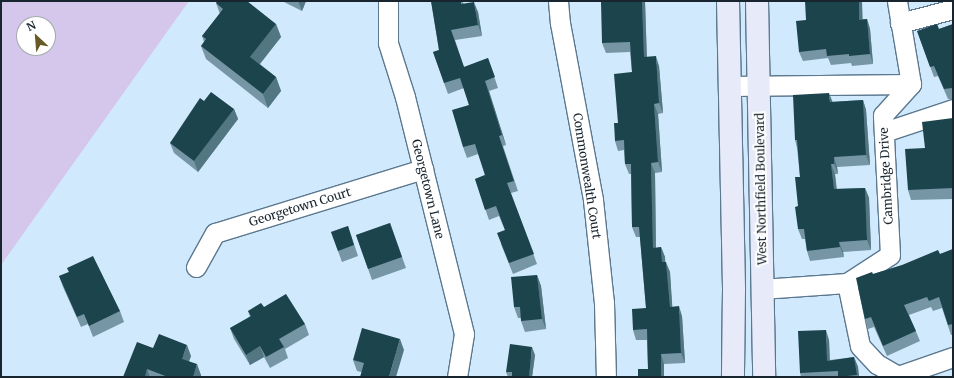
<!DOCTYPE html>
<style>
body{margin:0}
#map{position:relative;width:954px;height:378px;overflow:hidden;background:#d0e9fd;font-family:Merriweather,serif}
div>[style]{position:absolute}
.green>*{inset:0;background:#d4c7eb}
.roads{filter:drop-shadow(1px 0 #5c788e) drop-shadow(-1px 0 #5c788e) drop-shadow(0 1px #5c788e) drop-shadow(0 -1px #5c788e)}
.street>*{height:19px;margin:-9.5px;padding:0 9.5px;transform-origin:9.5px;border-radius:9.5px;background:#fff}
.secondary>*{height:22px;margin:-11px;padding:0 11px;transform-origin:11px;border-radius:11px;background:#e7ebf9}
.wall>*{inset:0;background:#7696a5}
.shaded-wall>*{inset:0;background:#527682}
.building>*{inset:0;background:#1c444d}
span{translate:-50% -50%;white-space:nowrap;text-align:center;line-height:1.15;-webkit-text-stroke:4px #fff;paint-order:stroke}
.street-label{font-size:12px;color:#19252e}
.frame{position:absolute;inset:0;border:2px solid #19252e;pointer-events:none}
.north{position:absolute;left:16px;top:16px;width:40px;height:40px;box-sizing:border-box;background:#fff;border:1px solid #a3a8ab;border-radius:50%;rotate:334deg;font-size:11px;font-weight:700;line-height:16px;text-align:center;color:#19252e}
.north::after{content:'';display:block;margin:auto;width:14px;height:18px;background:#675a27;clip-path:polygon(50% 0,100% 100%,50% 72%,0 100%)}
</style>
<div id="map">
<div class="green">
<i style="clip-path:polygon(evenodd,1px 1px,189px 1px,1px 265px,1px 1px,24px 24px,48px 24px,48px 48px,24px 48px,24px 24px)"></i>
</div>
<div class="roads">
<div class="street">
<i style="left:388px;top:1px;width:42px;rotate:90deg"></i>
<i style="left:388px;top:43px;width:57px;rotate:72.5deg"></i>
<i style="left:405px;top:97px;width:244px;rotate:76deg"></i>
<i style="left:464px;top:334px;width:44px;rotate:99.2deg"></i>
<i style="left:558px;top:1px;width:22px;rotate:85deg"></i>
<i style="left:560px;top:23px;width:180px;rotate:79.4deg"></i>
<i style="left:593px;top:200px;width:104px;rotate:83.9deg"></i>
<i style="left:604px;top:303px;width:74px;rotate:88.5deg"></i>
<i style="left:900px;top:23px;width:55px;rotate:-14.8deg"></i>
<i style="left:730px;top:86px;width:181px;rotate:-0.6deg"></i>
<i style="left:884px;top:132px;width:73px;rotate:-18.4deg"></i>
<i style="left:196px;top:267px;width:39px;rotate:-61deg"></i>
<i style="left:215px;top:233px;width:218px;rotate:-17.1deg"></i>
<i style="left:847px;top:283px;width:64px;rotate:78.3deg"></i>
<i style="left:860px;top:346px;width:25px;rotate:47deg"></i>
<i style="left:877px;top:364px;width:24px;rotate:30deg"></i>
<i style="left:898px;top:376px;width:58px;rotate:-19.1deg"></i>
<i style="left:761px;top:289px;width:86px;rotate:-4deg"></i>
<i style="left:847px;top:283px;width:51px;rotate:-33.1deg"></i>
<i style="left:890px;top:255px;width:140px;rotate:-92.9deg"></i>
<i style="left:883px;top:115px;width:42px;rotate:-47.9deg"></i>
<i style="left:911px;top:84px;width:84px;rotate:-99.6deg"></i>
</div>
<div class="secondary">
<i style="left:728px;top:1px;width:289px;rotate:88.8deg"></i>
<i style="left:734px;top:290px;width:87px;rotate:90.7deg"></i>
<i style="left:757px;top:1px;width:376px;rotate:88.9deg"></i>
</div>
</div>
<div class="wall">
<i style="clip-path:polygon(282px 1px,306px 1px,302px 11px)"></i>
<i style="clip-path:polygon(431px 1px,463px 1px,463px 3px,478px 12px,482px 36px,455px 40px,464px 67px,488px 58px,498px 88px,489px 91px,506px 145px,503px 146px,518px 191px,511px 193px,537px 264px,513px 274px,501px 244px,505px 230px,499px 216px,489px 220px,475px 179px,485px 175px,478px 154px,467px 158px,463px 147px,469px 105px,464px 88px,448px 94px,433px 52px,439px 50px)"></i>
<i style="clip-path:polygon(617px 1px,645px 1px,647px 57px,659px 66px,663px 113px,658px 114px,662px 172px,655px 173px,656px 248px,661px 247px,665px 257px,665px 262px,670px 272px,672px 307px,682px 316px,685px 363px,664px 364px,664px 377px,638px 377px,648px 369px,647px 340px,636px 340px,633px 330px,646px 308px,640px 237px,636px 237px,632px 227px,631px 174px,629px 174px,625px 164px,624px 150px,618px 151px,615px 141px,618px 123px,632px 72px,630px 52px,606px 53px,602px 43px)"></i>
<i style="clip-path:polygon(216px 3px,276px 24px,281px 37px,260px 64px,276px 77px,281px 91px,268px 108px,206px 59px,201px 46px,204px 42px,202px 36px,220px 14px)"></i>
<i style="clip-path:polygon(867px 19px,870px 29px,873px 64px,852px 66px,851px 63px,831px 65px,828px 58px,803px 61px,799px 52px,806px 20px)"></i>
<i style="clip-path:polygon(953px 24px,953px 99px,948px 99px,938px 76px,934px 77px,917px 31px,939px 29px)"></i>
<i style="clip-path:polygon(863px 100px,866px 110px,870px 165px,837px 167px,838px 174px,835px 174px,836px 189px,865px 188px,869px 198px,871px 250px,843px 252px,844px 257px,810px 261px,807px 251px,805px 239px,802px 239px,798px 229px,798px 206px,800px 177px,797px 148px,795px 140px,832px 102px)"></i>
<i style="clip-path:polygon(204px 101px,234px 109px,238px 119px,198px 172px,174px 153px,170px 143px)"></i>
<i style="clip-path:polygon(953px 118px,953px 199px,911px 200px,908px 190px,925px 148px)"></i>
<i style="clip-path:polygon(390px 223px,406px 268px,372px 280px,356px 235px)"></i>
<i style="clip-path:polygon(348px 226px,358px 256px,342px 262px,331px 232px)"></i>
<i style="clip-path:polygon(953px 249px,953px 335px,951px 335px,942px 308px,933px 311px,931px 307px,909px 315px,920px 341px,887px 356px,874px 327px,868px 329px,865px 319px,873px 274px,940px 254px)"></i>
<i style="clip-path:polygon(67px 268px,120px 311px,124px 322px,93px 337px,88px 324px,81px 327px,63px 287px,59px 276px,69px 272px)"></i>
<i style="clip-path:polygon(537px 275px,541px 286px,546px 329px,525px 332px,521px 321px,521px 318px,518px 318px,514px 307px)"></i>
<i style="clip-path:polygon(264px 307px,305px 324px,309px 335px,285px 349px,288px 358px,270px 368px,264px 357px,250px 365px,234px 339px,230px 328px,250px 317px,248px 311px)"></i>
<i style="clip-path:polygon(829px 340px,830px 360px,854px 357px,858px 367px,859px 377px,801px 377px,800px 373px)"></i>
<i style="clip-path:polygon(153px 348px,191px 356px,189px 361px,201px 375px,201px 377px,123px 377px)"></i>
<i style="clip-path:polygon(404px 350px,361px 372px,357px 371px,353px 360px)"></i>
<i style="clip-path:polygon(535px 355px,532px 377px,508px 377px,506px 372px)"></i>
</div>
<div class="shaded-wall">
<i style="clip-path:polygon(298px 1px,306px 1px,302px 11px)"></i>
<i style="clip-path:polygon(642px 1px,645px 1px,647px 67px,644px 57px)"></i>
<i style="clip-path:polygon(859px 1px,862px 1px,863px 29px,859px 20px)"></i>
<i style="clip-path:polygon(474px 2px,478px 12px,482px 36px,478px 25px)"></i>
<i style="clip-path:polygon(867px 19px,870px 29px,873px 64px,870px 54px)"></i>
<i style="clip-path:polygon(276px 24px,281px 37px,255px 70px,250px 57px)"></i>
<i style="clip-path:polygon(656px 56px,659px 66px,663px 113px,659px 103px)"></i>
<i style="clip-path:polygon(276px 77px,281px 91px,268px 108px,263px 94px)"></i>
<i style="clip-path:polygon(485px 81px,489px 91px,506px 145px,502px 135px)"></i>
<i style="clip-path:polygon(829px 93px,833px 103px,830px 102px)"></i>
<i style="clip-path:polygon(863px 100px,866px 110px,870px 165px,866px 155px)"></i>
<i style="clip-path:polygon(654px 104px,658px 114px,662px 172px,658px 162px)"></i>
<i style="clip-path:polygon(234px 109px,238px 119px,198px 172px,194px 161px)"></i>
<i style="clip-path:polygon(834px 157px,837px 167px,838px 174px,834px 164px)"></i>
<i style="clip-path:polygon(651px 163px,655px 173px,656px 258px,653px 248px)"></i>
<i style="clip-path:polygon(831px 164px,835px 174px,838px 199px,834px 189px)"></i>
<i style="clip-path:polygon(865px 188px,869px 198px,871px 250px,867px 240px)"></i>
<i style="clip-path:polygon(839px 242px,843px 252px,844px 257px,840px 247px)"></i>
<i style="clip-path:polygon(661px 247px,665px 257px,666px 272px,662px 262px)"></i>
<i style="clip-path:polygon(666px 262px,670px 272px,673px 317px,670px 307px)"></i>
<i style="clip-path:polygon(537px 275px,541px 286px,546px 329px,542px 319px)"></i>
<i style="clip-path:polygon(679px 306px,682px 316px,685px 363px,681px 353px)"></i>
<i style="clip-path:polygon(826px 330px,829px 340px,830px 371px,827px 361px)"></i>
<i style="clip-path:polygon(400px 339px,404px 350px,396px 377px,389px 377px)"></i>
<i style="clip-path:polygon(187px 345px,191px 356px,186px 369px,182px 359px)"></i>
<i style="clip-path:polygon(260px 346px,264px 357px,250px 365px,246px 355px)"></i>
<i style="clip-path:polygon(532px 347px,535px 355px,532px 377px,529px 377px)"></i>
<i style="clip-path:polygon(661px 354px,664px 364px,664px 377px,661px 377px)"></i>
<i style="clip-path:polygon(854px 357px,858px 367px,859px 377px,858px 377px,857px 375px)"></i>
<i style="clip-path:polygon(197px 364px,201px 375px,201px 377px,193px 377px)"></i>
<i style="clip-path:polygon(147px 369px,150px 377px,145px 377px)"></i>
</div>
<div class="building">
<i style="clip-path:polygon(217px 1px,247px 1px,276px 24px,250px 57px,276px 77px,263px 94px,201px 46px,206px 39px,202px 36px,223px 9px,216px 3px)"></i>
<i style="clip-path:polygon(431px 1px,461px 1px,461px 4px,474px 2px,478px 25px,451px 30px,464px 67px,488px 58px,495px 77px,485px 81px,502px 135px,499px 136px,514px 181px,507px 183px,534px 254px,509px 263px,497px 233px,505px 230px,496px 206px,485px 210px,475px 179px,485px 175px,475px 144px,463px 147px,452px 110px,469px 105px,460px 78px,444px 83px,433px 52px,439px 50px)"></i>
<i style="clip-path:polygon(617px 1px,642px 1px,644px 57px,656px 56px,659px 103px,654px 104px,658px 162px,651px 163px,653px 248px,661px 247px,662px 262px,666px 262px,670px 307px,679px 306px,681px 353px,661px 354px,661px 377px,638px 377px,638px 369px,648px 369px,647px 329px,633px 330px,632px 309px,646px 308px,639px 227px,632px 227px,631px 164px,625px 164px,624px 140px,615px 141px,614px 123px,618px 123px,614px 74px,632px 72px,630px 42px,602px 43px,601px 2px)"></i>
<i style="clip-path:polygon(805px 1px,859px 1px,859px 20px,867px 19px,870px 54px,849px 56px,849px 54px,827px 56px,826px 49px,799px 52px,796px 21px,806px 20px)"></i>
<i style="clip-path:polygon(937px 24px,939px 29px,953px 24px,953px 89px,952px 88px,944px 89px,934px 66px,930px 67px,917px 31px)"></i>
<i style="clip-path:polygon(211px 92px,234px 109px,194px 161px,170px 143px,200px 98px,204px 101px)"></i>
<i style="clip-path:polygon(829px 93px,830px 102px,863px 100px,866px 155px,834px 157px,834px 164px,831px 164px,834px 189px,865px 188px,867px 240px,839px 242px,840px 247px,807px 251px,804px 229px,798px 229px,795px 207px,798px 206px,795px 177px,800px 177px,797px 140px,795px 140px,793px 95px)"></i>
<i style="clip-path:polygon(953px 118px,953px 188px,908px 190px,905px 149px,925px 148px,922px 122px)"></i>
<i style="clip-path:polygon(390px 223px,402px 257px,368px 269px,356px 235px)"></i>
<i style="clip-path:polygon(348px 226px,354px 245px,338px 251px,331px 232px)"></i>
<i style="clip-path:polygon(953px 249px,953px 324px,948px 325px,939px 297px,929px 301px,927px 297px,904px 305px,916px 331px,883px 346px,871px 317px,865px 319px,856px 278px,872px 272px,873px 274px,902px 265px,938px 250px,940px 254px)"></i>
<i style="clip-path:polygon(93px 256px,120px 311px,89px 326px,84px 314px,77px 317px,59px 276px,69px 272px,67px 268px)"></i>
<i style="clip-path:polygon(537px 275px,542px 319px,521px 321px,520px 307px,514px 307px,511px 277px)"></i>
<i style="clip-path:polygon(286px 294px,305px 324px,279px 339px,284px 347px,266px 357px,260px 346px,246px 355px,230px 328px,251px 316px,248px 311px,261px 303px,264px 307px)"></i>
<i style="clip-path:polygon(362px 328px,400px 339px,389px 377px,360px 377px,364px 363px,353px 360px)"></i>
<i style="clip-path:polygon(826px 330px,827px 361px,854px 357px,857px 375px,838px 377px,838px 371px,800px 373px,798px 331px)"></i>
<i style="clip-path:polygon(159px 334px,187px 345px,182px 359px,197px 364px,193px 377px,168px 377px,147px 369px,145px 377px,123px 377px,137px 342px,153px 348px)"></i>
<i style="clip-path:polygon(510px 344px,532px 347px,529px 377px,512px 377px,512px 372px,506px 372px)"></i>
</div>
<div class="street-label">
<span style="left:587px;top:176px;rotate:81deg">Commonwealth Court</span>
<span style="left:886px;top:176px;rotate:-93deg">Cambridge Drive</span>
<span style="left:428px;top:189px;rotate:76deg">Georgetown Lane</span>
<span style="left:761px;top:189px;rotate:-91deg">West Northfield Boulevard</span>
<span style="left:300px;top:207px;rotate:-17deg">Georgetown Court</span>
</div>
<div class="frame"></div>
<div class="north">N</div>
</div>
